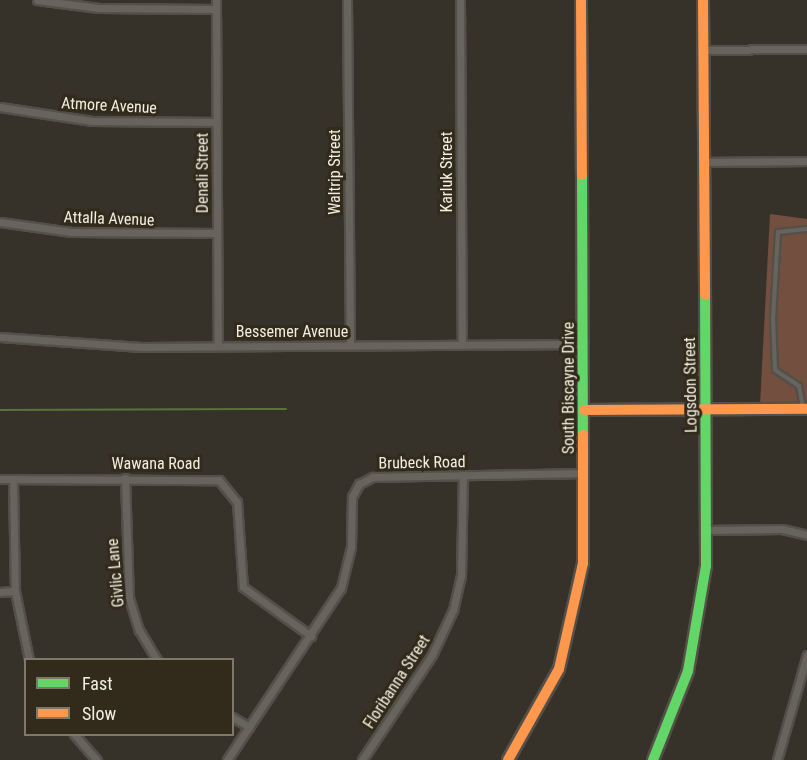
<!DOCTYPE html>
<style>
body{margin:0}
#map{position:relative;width:807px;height:760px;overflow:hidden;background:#363229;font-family:"Roboto Condensed",sans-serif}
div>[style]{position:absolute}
.green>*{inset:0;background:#734f3f}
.stream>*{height:2px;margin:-1px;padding:0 1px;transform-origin:1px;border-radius:1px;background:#5a733d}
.roads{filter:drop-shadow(2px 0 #545049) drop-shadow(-2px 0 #545049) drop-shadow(0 2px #545049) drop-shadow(0 -2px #545049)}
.lane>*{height:4px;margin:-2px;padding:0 2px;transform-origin:2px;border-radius:2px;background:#67645e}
.street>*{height:7px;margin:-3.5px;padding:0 3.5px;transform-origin:3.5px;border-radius:3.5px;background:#67645e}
.fast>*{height:10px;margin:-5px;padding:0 5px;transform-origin:5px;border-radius:5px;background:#63d668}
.slow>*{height:10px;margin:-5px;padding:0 5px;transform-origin:5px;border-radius:5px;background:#ff974d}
span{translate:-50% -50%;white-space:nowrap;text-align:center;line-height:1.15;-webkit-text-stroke:6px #322a1a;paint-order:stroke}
.street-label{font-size:16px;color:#f2eee3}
.legend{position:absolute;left:24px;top:658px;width:210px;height:78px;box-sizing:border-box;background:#322a1a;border:2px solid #7f786a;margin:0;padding:8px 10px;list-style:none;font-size:18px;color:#f2eee3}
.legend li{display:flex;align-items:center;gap:12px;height:30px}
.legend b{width:30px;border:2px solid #7f786a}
</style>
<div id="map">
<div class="green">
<i style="clip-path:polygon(770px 214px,807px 219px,807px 405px,760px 405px)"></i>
</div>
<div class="stream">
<i style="left:0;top:410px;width:286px;rotate:-0.2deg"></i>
</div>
<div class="roads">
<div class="lane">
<i style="left:803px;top:408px;width:22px;rotate:-100deg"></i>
<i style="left:799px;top:386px;width:29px;rotate:-146deg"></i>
<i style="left:775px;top:370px;width:51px;rotate:-92.2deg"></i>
<i style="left:773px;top:319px;width:87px;rotate:-86.7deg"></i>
<i style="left:778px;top:232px;width:29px;rotate:-6deg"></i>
</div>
<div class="street">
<i style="left:37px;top:0;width:62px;rotate:7.5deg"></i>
<i style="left:98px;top:8px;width:118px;rotate:0.5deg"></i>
<i style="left:216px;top:0;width:346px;rotate:89.7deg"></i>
<i style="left:347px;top:0;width:345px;rotate:89.5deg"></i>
<i style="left:460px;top:0;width:344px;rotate:89.7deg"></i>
<i style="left:703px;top:50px;width:104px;rotate:-0.6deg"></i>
<i style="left:0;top:107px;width:93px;rotate:8.7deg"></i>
<i style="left:92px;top:121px;width:125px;rotate:0.5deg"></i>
<i style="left:705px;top:162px;width:102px;rotate:-0.6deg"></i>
<i style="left:0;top:222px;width:72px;rotate:8deg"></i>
<i style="left:71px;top:232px;width:146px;rotate:0.4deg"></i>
<i style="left:0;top:337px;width:141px;rotate:4.1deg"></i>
<i style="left:141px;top:347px;width:443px;rotate:-0.4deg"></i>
<i style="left:125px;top:478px;width:120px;rotate:88.1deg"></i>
<i style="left:129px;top:598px;width:34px;rotate:73deg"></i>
<i style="left:139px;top:630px;width:35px;rotate:59deg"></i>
<i style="left:0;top:479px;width:219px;rotate:0.3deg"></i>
<i style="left:219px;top:480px;width:28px;rotate:51deg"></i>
<i style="left:237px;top:502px;width:85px;rotate:86deg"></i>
<i style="left:243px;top:587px;width:84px;rotate:35.8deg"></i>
<i style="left:13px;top:480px;width:111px;rotate:89deg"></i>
<i style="left:15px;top:591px;width:70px;rotate:78.5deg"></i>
<i style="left:707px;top:530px;width:75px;rotate:-0.8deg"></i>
<i style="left:782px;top:529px;width:26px;rotate:13deg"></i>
<i style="left:0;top:592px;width:15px;rotate:-4deg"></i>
<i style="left:232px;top:717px;width:20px;rotate:30deg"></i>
<i style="left:74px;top:734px;width:35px;rotate:49deg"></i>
<i style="left:227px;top:760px;width:206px;rotate:-56.5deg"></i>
<i style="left:341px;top:588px;width:42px;rotate:-76.3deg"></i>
<i style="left:351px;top:547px;width:50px;rotate:-88.9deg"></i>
<i style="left:352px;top:497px;width:15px;rotate:-62deg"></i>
<i style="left:359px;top:484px;width:16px;rotate:-27deg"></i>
<i style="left:373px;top:477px;width:211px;rotate:-1.1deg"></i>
<i style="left:362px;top:760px;width:126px;rotate:-56.3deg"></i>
<i style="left:432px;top:655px;width:50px;rotate:-65deg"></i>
<i style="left:453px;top:610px;width:35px;rotate:-77deg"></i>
<i style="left:461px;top:576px;width:101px;rotate:-88.9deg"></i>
<i style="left:777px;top:760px;width:109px;rotate:-74.1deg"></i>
</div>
<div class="fast">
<i style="left:582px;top:175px;width:260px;rotate:89.8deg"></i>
<i style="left:653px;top:760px;width:96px;rotate:-68.5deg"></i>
<i style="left:688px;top:671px;width:107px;rotate:-80.3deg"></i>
<i style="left:706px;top:566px;width:271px;rotate:-90.2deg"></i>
</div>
<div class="slow">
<i style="left:581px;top:0;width:175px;rotate:89.7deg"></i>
<i style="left:703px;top:0;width:295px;rotate:89.6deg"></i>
<i style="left:584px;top:410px;width:223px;rotate:-0.3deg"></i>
<i style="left:508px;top:760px;width:104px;rotate:-60.7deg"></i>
<i style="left:559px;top:669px;width:109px;rotate:-77.2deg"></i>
<i style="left:583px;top:563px;width:128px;rotate:-90deg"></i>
</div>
</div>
<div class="street-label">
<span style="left:109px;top:106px;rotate:3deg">Atmore Avenue</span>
<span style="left:335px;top:172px;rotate:-90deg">Waltrip Street</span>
<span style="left:447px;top:172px;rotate:-90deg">Karluk Street</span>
<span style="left:203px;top:173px;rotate:-90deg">Denali Street</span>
<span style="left:109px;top:219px;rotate:2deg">Attalla Avenue</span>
<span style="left:292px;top:332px">Bessemer Avenue</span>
<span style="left:691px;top:385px;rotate:-91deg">Logsdon Street</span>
<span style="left:569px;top:388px;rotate:-90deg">South Biscayne Drive</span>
<span style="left:422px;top:463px;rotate:-1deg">Brubeck Road</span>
<span style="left:156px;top:464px">Wawana Road</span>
<span style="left:116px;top:573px;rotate:-95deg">Givlic Lane</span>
<span style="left:397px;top:682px;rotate:-57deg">Floribanna Street</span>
</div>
<ul class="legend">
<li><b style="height:8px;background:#63d668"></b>Fast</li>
<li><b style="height:8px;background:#ff974d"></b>Slow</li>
</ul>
</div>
